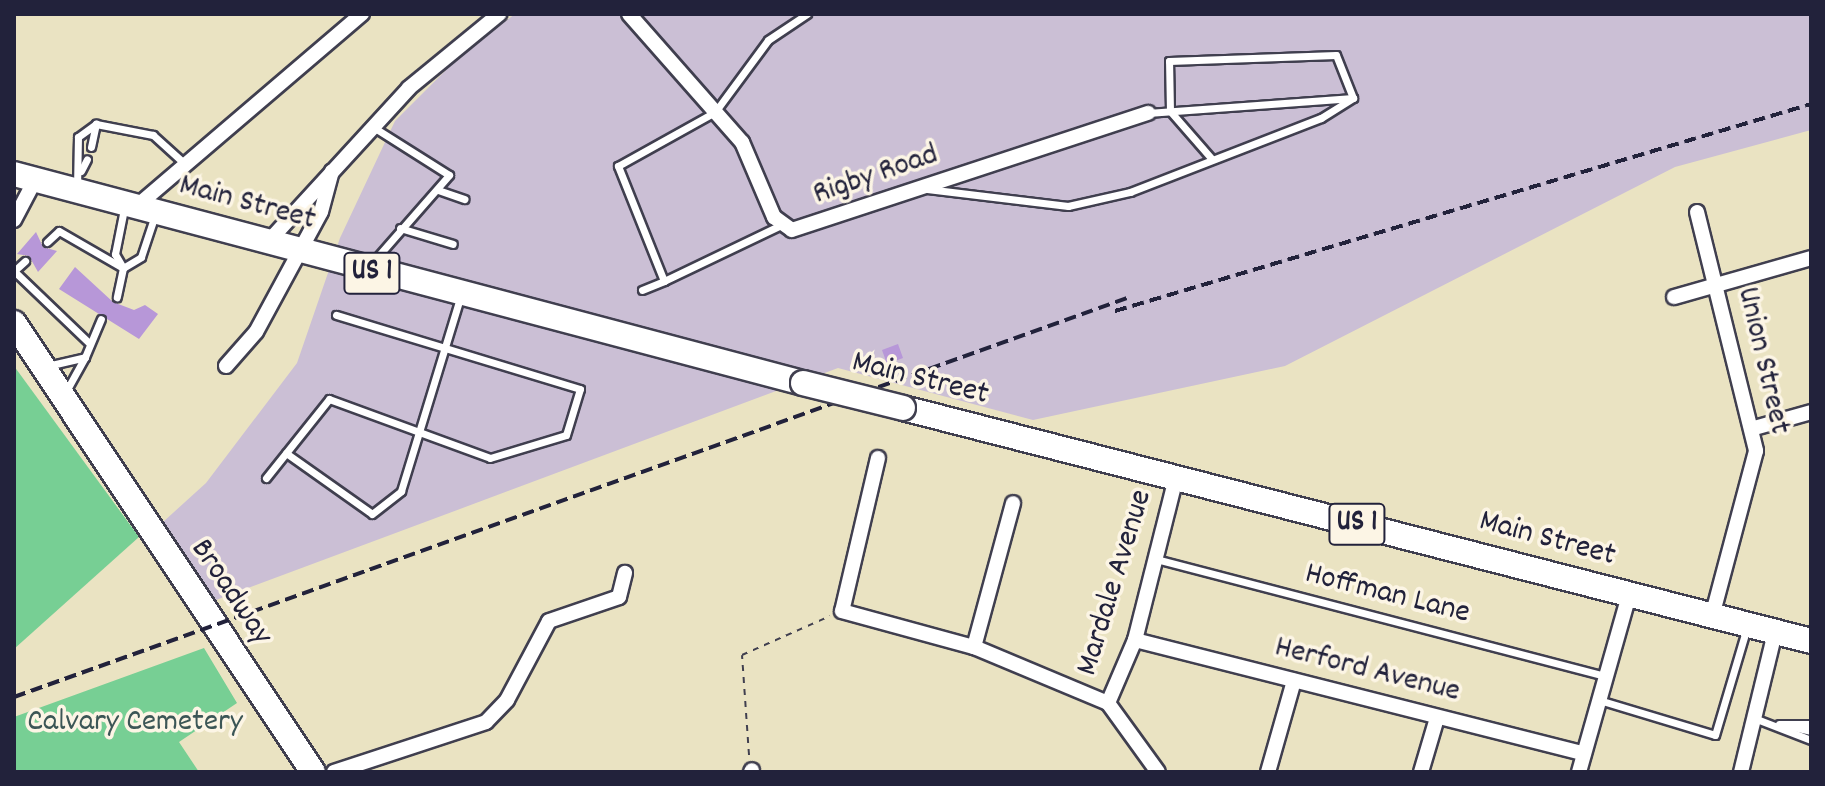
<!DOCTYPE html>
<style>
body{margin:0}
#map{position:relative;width:1825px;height:786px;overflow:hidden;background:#eae3c2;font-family:Dekko,sans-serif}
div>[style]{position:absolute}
.industrial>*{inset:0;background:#cbbfd5}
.green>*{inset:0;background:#77cf94}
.building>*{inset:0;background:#b797d8}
.path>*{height:2px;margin-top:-1px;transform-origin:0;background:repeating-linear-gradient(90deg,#403f4f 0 6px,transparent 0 12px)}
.roads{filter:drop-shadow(2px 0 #403f4f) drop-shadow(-2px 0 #403f4f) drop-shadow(0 2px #403f4f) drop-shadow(0 -2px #403f4f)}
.lane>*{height:7px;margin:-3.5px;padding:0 3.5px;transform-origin:3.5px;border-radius:3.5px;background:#fff}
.street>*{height:14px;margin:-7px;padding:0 7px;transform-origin:7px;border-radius:7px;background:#fff}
.primary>*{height:24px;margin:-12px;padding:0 12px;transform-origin:12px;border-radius:12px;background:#fff}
.rail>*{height:4px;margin-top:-2px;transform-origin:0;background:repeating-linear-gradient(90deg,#22223b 0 12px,transparent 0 18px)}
.bridges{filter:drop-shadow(2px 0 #403f4f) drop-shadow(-2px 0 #403f4f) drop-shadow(0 2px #403f4f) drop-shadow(0 -2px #403f4f)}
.primary-bridge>*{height:24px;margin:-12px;padding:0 12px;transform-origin:12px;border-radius:12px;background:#fff}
span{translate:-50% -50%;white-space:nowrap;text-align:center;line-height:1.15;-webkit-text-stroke:7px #fcf5e5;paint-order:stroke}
.shield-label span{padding:2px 6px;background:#fcf5e5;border:2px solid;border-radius:6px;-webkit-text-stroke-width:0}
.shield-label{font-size:30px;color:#22223b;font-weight:700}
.street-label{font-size:32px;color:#22223b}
.park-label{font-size:32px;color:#3c5656}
.frame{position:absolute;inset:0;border:16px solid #22223b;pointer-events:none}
</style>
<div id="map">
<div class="industrial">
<i style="clip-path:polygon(515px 14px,1811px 14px,1811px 130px,1675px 167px,1285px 366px,1033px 420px,838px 368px,216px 600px,163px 522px,206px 483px,297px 363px,340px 238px,395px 121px,466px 50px)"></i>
</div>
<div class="green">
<i style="clip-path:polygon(14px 366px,139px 537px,14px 649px)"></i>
<i style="clip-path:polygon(204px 648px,237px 703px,179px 742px,199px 772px,14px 772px,14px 717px)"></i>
</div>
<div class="building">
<i style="clip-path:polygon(36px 232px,43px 247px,57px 251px,38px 272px,29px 256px,17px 254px)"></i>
<i style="clip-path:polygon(75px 267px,113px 302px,134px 310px,145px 305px,158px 314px,139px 339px,59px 289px)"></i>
<i style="clip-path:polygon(898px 344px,903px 358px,887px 364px,882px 350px)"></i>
</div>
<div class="path">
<i style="left:749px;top:755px;width:100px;rotate:-94deg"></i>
<i style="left:742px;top:655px;width:96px;rotate:-23.9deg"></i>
</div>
<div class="roads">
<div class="lane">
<i style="left:91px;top:147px;width:24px;rotate:-78deg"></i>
<i style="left:1211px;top:158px;width:62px;rotate:-131.1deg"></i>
<i style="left:1170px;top:111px;width:50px;rotate:-91.1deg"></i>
<i style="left:1169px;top:61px;width:167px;rotate:-2.1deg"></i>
<i style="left:1336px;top:55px;width:46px;rotate:68.4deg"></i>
<i style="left:81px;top:171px;width:13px;rotate:-63deg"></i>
<i style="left:77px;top:188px;width:51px;rotate:-88.9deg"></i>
<i style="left:78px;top:137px;width:22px;rotate:-36deg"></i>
<i style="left:96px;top:124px;width:58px;rotate:10.9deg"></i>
<i style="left:153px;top:135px;width:43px;rotate:42.2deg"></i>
<i style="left:927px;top:189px;width:142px;rotate:6.9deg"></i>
<i style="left:1068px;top:206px;width:64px;rotate:-12.7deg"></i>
<i style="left:1130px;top:192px;width:205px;rotate:-21.2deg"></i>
<i style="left:1321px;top:118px;width:38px;rotate:-32deg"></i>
<i style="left:1353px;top:98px;width:206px;rotate:175.8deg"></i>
<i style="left:438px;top:190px;width:28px;rotate:19deg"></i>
<i style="left:124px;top:209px;width:46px;rotate:101.3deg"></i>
<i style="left:115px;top:254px;width:16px;rotate:60deg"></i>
<i style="left:123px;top:268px;width:21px;rotate:-31deg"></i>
<i style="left:141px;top:257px;width:44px;rotate:-71.6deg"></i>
<i style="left:781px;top:225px;width:130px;rotate:154.4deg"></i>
<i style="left:664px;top:281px;width:124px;rotate:-111.8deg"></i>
<i style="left:618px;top:166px;width:111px;rotate:-29.1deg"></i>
<i style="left:715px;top:112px;width:89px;rotate:-53.6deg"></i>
<i style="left:768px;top:40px;width:47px;rotate:-33.7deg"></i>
<i style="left:400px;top:228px;width:55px;rotate:16.8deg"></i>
<i style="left:47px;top:242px;width:16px;rotate:-43deg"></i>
<i style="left:59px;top:231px;width:74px;rotate:30deg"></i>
<i style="left:123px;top:268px;width:30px;rotate:102deg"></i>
<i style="left:372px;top:263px;width:117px;rotate:-48.8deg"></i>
<i style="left:449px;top:175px;width:90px;rotate:-147.7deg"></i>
<i style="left:14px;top:271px;width:103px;rotate:43.8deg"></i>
<i style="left:14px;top:271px;width:15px;rotate:-42deg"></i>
<i style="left:642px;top:290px;width:24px;rotate:-22deg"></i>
<i style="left:85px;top:357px;width:41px;rotate:-67.2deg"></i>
<i style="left:47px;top:366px;width:39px;rotate:-13deg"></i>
<i style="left:85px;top:357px;width:39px;rotate:119deg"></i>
<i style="left:286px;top:453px;width:105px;rotate:35.3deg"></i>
<i style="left:372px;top:514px;width:37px;rotate:-38deg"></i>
<i style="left:401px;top:491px;width:202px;rotate:-73deg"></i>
<i style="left:266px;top:478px;width:101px;rotate:-51.4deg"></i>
<i style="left:329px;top:399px;width:171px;rotate:20.1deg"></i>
<i style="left:490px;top:458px;width:79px;rotate:-16.8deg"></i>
<i style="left:566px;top:435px;width:48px;rotate:-73.1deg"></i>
<i style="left:580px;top:389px;width:255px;rotate:-163.1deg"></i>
<i style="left:1156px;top:559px;width:465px;rotate:14.6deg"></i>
<i style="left:1599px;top:700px;width:121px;rotate:16.8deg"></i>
<i style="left:1715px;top:735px;width:113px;rotate:-73.5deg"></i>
<i style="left:1754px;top:718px;width:61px;rotate:21.1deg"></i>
<i style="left:1779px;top:724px;width:32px"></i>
<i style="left:1781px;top:724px;width:31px;rotate:13deg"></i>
</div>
<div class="street">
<i style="left:629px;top:14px;width:171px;rotate:48.6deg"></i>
<i style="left:742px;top:142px;width:82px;rotate:66.9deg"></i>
<i style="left:774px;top:217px;width:22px;rotate:36deg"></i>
<i style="left:792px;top:230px;width:375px;rotate:-18.2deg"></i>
<i style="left:137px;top:206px;width:296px;rotate:-40.5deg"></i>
<i style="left:1697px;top:212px;width:246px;rotate:76.1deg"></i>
<i style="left:1756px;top:451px;width:171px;rotate:104.9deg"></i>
<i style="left:14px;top:220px;width:45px;rotate:-62.3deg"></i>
<i style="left:268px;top:242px;width:209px;rotate:-47.5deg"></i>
<i style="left:409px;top:88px;width:117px;rotate:-39.4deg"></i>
<i style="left:1674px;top:297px;width:142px;rotate:-15.9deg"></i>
<i style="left:226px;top:366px;width:45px;rotate:-48.6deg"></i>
<i style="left:256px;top:332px;width:136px;rotate:-61.6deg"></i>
<i style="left:321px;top:212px;width:42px;rotate:-75deg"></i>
<i style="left:1754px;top:428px;width:59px;rotate:-15.7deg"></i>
<i style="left:878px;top:458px;width:157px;rotate:103.2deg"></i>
<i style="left:842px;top:611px;width:137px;rotate:15.3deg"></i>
<i style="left:974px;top:647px;width:145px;rotate:22.7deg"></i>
<i style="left:1108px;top:703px;width:85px;rotate:54.1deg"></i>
<i style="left:1135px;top:640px;width:463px;rotate:14.2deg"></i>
<i style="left:974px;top:647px;width:149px;rotate:-74.8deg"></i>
<i style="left:1108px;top:703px;width:69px;rotate:-66.8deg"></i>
<i style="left:1135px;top:640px;width:167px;rotate:-75.8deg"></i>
<i style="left:334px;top:772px;width:160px;rotate:-18.2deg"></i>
<i style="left:486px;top:722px;width:30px;rotate:-46deg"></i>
<i style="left:507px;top:700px;width:89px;rotate:-62deg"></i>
<i style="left:549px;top:621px;width:74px;rotate:-18.9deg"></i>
<i style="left:619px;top:597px;width:25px;rotate:-76deg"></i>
<i style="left:751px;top:772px;width:2px;rotate:-63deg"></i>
<i style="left:1268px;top:772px;width:95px;rotate:-74.1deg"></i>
<i style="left:1421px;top:772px;width:56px;rotate:-73.5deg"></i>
<i style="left:1579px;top:772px;width:184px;rotate:-74.2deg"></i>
<i style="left:1741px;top:772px;width:144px;rotate:-76.3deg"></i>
</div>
<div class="primary">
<i style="left:14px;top:174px;width:816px;rotate:14.84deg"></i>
<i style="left:14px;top:323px;width:539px;rotate:56.34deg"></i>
<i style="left:903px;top:408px;width:937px;rotate:14.39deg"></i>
</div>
</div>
<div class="rail">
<i style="left:1115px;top:311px;width:726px;rotate:-16.56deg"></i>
<i style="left:14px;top:697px;width:1182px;rotate:-19.72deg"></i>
</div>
<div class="bridges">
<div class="primary-bridge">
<i style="left:803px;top:383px;width:103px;rotate:14deg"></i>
</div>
</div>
<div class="shield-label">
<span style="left:372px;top:273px">US 1</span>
<span style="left:1357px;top:524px">US 1</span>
</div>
<div class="street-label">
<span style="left:876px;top:176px;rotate:-19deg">Rigby Road</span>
<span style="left:247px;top:204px;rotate:15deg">Main Street</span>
<span style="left:1762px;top:361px;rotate:77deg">Union Street</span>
<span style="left:920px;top:380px;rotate:14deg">Main Street</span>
<span style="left:1547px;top:540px;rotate:15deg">Main Street</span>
<span style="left:1116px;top:583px;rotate:-73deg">Mardale Avenue</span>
<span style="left:230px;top:593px;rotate:56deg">Broadway</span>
<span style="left:1387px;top:595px;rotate:14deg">Hoffman Lane</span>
<span style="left:1367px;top:671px;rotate:14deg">Herford Avenue</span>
</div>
<div class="park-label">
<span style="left:135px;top:723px">Calvary Cemetery</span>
</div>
<div class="frame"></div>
</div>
